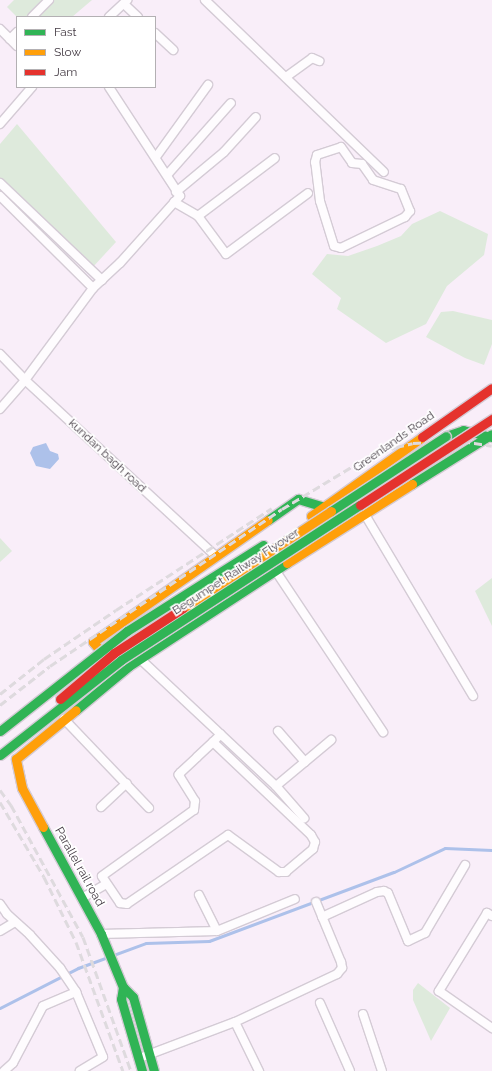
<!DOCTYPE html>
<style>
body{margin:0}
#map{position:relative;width:492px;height:1071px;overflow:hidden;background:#f9eef9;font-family:Raleway,sans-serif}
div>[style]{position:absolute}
.green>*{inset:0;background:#deeadc}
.water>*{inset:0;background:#adc1ea}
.stream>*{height:3px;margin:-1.5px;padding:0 1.5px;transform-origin:1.5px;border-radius:1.5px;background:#adc1ea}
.roads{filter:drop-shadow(1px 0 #d4cbd5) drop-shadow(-1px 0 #d4cbd5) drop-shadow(0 1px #d4cbd5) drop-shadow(0 -1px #d4cbd5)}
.street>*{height:8px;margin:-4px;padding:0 4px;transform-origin:4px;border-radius:4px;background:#fefcfe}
.fast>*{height:9px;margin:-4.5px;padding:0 4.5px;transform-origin:4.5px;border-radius:4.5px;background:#30b455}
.slow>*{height:9px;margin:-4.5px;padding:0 4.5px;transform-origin:4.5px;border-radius:4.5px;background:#ff9f0a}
.jam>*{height:9px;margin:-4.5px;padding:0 4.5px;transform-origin:4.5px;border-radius:4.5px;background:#e5322d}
.rail>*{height:3px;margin-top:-1.5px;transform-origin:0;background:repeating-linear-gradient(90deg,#dedade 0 8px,transparent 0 12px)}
.bridges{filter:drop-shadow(1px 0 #d4cbd5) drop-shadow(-1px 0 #d4cbd5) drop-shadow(0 1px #d4cbd5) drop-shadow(0 -1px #d4cbd5)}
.fast-bridge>*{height:9px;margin:-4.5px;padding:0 4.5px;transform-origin:4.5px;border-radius:4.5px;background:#30b455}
.slow-bridge>*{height:9px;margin:-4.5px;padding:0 4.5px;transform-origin:4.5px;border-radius:4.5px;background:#ff9f0a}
.jam-bridge>*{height:9px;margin:-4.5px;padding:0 4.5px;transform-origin:4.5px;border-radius:4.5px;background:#e5322d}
span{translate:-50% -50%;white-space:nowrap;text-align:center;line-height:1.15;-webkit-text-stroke:3.5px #fff;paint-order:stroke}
.street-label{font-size:12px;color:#423942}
.legend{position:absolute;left:16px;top:16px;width:140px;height:72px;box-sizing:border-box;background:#fff;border:1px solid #b3b0b3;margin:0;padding:5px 7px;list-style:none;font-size:12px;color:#423942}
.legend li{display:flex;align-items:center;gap:8px;height:20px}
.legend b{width:20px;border:1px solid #b3b0b3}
</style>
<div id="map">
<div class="green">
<i style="clip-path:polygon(14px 0,92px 0,72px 17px,17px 17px,7px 7px)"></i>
<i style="clip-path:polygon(17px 124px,116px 242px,92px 268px,0 181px,0 144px)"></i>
<i style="clip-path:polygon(440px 211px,488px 234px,484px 255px,447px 286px,426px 324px,386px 343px,337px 309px,341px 298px,312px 274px,327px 254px,348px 256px,377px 246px,401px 236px,412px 224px)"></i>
<i style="clip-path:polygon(453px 311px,492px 320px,492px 344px,484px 365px,465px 358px,426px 337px,441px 312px)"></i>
<i style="clip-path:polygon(0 538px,12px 551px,0 562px)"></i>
<i style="clip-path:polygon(492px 578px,492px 626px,475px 591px)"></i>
<i style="clip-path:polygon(418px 983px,450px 1008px,431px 1041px,413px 1000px,413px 990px)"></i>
</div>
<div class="water">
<i style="clip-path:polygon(46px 443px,50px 451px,58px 454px,59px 459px,50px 469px,36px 466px,30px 453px,33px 447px)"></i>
</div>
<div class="stream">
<i style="left:0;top:1008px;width:88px;rotate:-27.1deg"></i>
<i style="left:78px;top:968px;width:72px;rotate:-20.2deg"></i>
<i style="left:146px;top:943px;width:63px;rotate:-1.8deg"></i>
<i style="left:209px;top:941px;width:197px;rotate:-20.5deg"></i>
<i style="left:394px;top:872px;width:56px;rotate:-25.2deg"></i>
<i style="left:445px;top:848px;width:47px;rotate:2.4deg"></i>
</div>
<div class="roads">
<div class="street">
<i style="left:205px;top:0;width:248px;rotate:43.9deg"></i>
<i style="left:124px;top:4px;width:19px;rotate:43deg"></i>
<i style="left:32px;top:17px;width:24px;rotate:-45deg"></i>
<i style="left:109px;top:17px;width:25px;rotate:-43deg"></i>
<i style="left:0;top:29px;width:14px;rotate:45deg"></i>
<i style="left:17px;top:32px;width:10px;rotate:135deg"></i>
<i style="left:10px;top:39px;width:10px;rotate:45deg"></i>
<i style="left:155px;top:33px;width:25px;rotate:43deg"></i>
<i style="left:286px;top:77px;width:32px;rotate:-36deg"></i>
<i style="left:312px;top:58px;width:8px;rotate:23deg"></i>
<i style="left:0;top:124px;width:49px;rotate:-49.1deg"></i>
<i style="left:341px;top:147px;width:19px;rotate:55deg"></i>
<i style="left:352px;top:163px;width:10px;rotate:6deg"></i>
<i style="left:362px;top:164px;width:19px;rotate:55deg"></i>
<i style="left:373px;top:180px;width:29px;rotate:18deg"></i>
<i style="left:401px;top:189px;width:24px;rotate:68deg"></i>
<i style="left:410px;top:211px;width:8px;rotate:130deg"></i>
<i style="left:405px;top:217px;width:71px;rotate:154.2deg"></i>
<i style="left:341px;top:248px;width:7px;rotate:-164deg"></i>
<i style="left:334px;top:246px;width:47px;rotate:-107.3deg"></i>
<i style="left:320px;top:201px;width:39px;rotate:-97deg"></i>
<i style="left:315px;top:162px;width:7px;rotate:-74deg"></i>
<i style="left:317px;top:155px;width:25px;rotate:-18deg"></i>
<i style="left:156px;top:157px;width:89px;rotate:-54.2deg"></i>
<i style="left:167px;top:175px;width:96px;rotate:-48.4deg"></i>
<i style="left:0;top:183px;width:141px;rotate:43.6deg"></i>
<i style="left:176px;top:192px;width:62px;rotate:-39.8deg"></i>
<i style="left:224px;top:152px;width:47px;rotate:-47.6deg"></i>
<i style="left:0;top:196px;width:131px;rotate:44.7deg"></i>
<i style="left:174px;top:202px;width:28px;rotate:30deg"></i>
<i style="left:198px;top:216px;width:96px;rotate:-37deg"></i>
<i style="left:198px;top:216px;width:47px;rotate:53.6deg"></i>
<i style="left:226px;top:254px;width:102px;rotate:-36.6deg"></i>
<i style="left:0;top:354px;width:36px;rotate:46deg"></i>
<i style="left:25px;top:380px;width:260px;rotate:42.7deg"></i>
<i style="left:0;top:409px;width:38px;rotate:-49deg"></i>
<i style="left:25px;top:380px;width:114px;rotate:-53.5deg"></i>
<i style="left:93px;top:288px;width:37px;rotate:-43deg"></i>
<i style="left:120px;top:263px;width:90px;rotate:-48.2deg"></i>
<i style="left:180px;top:196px;width:130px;rotate:-123.1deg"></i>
<i style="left:364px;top:513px;width:213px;rotate:59.2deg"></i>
<i style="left:275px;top:570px;width:195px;rotate:56.3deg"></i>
<i style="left:137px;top:656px;width:190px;rotate:43.1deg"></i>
<i style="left:276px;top:786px;width:43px;rotate:48.8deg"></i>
<i style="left:64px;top:719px;width:123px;rotate:46.3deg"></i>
<i style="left:278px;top:731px;width:41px;rotate:48.9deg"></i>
<i style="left:213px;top:742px;width:135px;rotate:43.5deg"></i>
<i style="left:311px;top:835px;width:8px;rotate:60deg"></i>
<i style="left:315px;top:842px;width:7px;rotate:106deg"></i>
<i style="left:313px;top:849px;width:35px;rotate:140deg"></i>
<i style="left:286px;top:872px;width:7px;rotate:180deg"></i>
<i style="left:279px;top:872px;width:63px;rotate:-144deg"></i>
<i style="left:228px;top:835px;width:122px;rotate:145.7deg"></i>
<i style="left:127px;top:904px;width:7px;rotate:-172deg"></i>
<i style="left:120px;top:903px;width:32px;rotate:-124deg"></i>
<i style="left:102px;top:876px;width:113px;rotate:-35.7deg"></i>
<i style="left:194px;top:810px;width:9px;rotate:-84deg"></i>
<i style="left:195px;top:801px;width:31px;rotate:-122deg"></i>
<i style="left:179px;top:775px;width:2px;rotate:-63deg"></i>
<i style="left:180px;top:773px;width:23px;rotate:-43deg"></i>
<i style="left:197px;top:757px;width:22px;rotate:-43deg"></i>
<i style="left:213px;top:742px;width:11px;rotate:-45deg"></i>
<i style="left:276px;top:786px;width:72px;rotate:-39.9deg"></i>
<i style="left:101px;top:807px;width:35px;rotate:-43deg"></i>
<i style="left:199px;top:895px;width:40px;rotate:63.4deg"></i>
<i style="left:82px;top:898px;width:28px;rotate:-30deg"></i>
<i style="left:0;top:904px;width:12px;rotate:55deg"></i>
<i style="left:7px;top:914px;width:31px;rotate:42deg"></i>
<i style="left:30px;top:935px;width:45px;rotate:47.7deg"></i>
<i style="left:60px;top:968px;width:29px;rotate:56deg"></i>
<i style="left:76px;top:992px;width:70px;rotate:67.4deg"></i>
<i style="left:103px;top:1057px;width:27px;rotate:149deg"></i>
<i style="left:492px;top:916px;width:6px;rotate:-149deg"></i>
<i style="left:487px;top:913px;width:92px;rotate:121.6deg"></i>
<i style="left:439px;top:991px;width:65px;rotate:34.9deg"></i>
<i style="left:322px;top:917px;width:60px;rotate:-24.4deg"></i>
<i style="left:377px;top:892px;width:7px;rotate:-8deg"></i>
<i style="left:384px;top:891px;width:4px;rotate:27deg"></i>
<i style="left:388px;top:893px;width:52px;rotate:67.4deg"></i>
<i style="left:408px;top:941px;width:19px;rotate:-25deg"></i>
<i style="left:425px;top:933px;width:79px;rotate:-59.5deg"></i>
<i style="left:0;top:931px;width:17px;rotate:-31deg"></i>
<i style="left:101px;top:934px;width:116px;rotate:-1.5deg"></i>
<i style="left:217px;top:931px;width:84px;rotate:-22.3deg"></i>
<i style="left:320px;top:1003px;width:74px;rotate:66.2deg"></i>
<i style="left:363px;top:1014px;width:60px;rotate:71.6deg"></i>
<i style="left:235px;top:1022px;width:55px;rotate:63.9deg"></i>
<i style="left:145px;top:1056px;width:96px;rotate:-20.7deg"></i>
<i style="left:235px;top:1022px;width:113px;rotate:-25.2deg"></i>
<i style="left:337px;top:974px;width:8px;rotate:-50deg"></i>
<i style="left:342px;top:968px;width:6px;rotate:-99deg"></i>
<i style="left:341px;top:962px;width:65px;rotate:-112.6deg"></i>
<i style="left:4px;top:1071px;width:12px;rotate:-42deg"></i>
<i style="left:13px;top:1063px;width:64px;rotate:-62.2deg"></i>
<i style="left:43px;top:1006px;width:36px;rotate:-23deg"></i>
</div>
<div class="fast">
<i style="left:446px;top:436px;width:18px;rotate:-19deg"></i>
<i style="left:463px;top:430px;width:30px;rotate:14deg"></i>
<i style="left:412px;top:484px;width:94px;rotate:-32deg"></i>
<i style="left:268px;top:520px;width:37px;rotate:-35deg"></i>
<i style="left:298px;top:499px;width:27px;rotate:17deg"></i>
<i style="left:76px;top:710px;width:69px;rotate:-39.7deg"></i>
<i style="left:129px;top:666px;width:189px;rotate:-33.1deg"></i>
<i style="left:43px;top:827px;width:122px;rotate:61.5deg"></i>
<i style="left:101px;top:934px;width:57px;rotate:67.5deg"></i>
<i style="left:123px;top:987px;width:14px;rotate:45deg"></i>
<i style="left:133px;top:997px;width:77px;rotate:74.2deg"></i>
<i style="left:123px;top:987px;width:12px;rotate:99deg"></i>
<i style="left:121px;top:999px;width:75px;rotate:73.7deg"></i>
</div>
<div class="slow">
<i style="left:311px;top:516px;width:136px;rotate:-35.4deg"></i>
<i style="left:287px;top:563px;width:148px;rotate:-32.3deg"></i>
<i style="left:106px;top:658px;width:21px;rotate:-129deg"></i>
<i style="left:93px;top:642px;width:213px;rotate:-34.9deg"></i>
<i style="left:43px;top:827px;width:44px;rotate:-118.3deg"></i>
<i style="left:22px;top:788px;width:30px;rotate:-102deg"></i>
<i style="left:16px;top:759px;width:77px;rotate:-39.2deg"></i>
</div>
<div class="jam">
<i style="left:422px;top:437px;width:85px;rotate:-35deg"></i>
</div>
</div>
<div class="rail">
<i style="left:0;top:694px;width:56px;rotate:-38.5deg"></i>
<i style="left:44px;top:659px;width:87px;rotate:-34.2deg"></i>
<i style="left:116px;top:610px;width:186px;rotate:-33.2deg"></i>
<i style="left:0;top:705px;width:63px;rotate:-38deg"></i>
<i style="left:50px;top:666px;width:280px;rotate:-34.1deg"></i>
<i style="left:282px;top:509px;width:89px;rotate:-31.2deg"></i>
<i style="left:358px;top:463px;width:41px;rotate:-22.8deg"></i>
<i style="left:396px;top:447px;width:17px;rotate:-13deg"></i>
<i style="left:413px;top:443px;width:49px;rotate:-2.3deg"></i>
<i style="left:462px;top:441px;width:30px;rotate:9deg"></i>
<i style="left:0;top:790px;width:19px;rotate:54deg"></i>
<i style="left:11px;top:805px;width:150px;rotate:61.4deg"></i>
<i style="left:83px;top:937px;width:142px;rotate:70.3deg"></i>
<i style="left:0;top:802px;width:87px;rotate:59.6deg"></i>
<i style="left:44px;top:877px;width:72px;rotate:63.8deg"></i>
<i style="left:76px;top:942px;width:137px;rotate:70deg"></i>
</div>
<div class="bridges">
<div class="fast-bridge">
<i style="left:331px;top:511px;width:137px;rotate:-33.1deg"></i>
<i style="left:0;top:731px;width:162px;rotate:-38.2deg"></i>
<i style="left:127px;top:631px;width:161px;rotate:-32.3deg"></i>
<i style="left:0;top:755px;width:154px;rotate:-38.1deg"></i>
<i style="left:121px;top:660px;width:285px;rotate:-33deg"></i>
</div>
<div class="slow-bridge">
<i style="left:183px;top:608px;width:177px;rotate:-33.2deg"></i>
</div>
<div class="jam-bridge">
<i style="left:360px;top:505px;width:158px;rotate:-33.1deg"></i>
<i style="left:60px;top:699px;width:71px;rotate:-40.4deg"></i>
<i style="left:114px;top:653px;width:82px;rotate:-33.1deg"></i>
</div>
</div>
<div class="street-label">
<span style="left:394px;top:442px;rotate:-35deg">Greenlands Road</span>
<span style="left:107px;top:456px;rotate:43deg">kundan bagh road</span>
<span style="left:236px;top:572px;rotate:-33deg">Begumpet Railway Flyover</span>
<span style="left:79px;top:867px;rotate:61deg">Parallel rail road</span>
</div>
<ul class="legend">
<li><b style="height:5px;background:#30b455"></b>Fast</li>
<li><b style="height:5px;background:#ff9f0a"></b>Slow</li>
<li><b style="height:5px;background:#e5322d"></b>Jam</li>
</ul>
</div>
